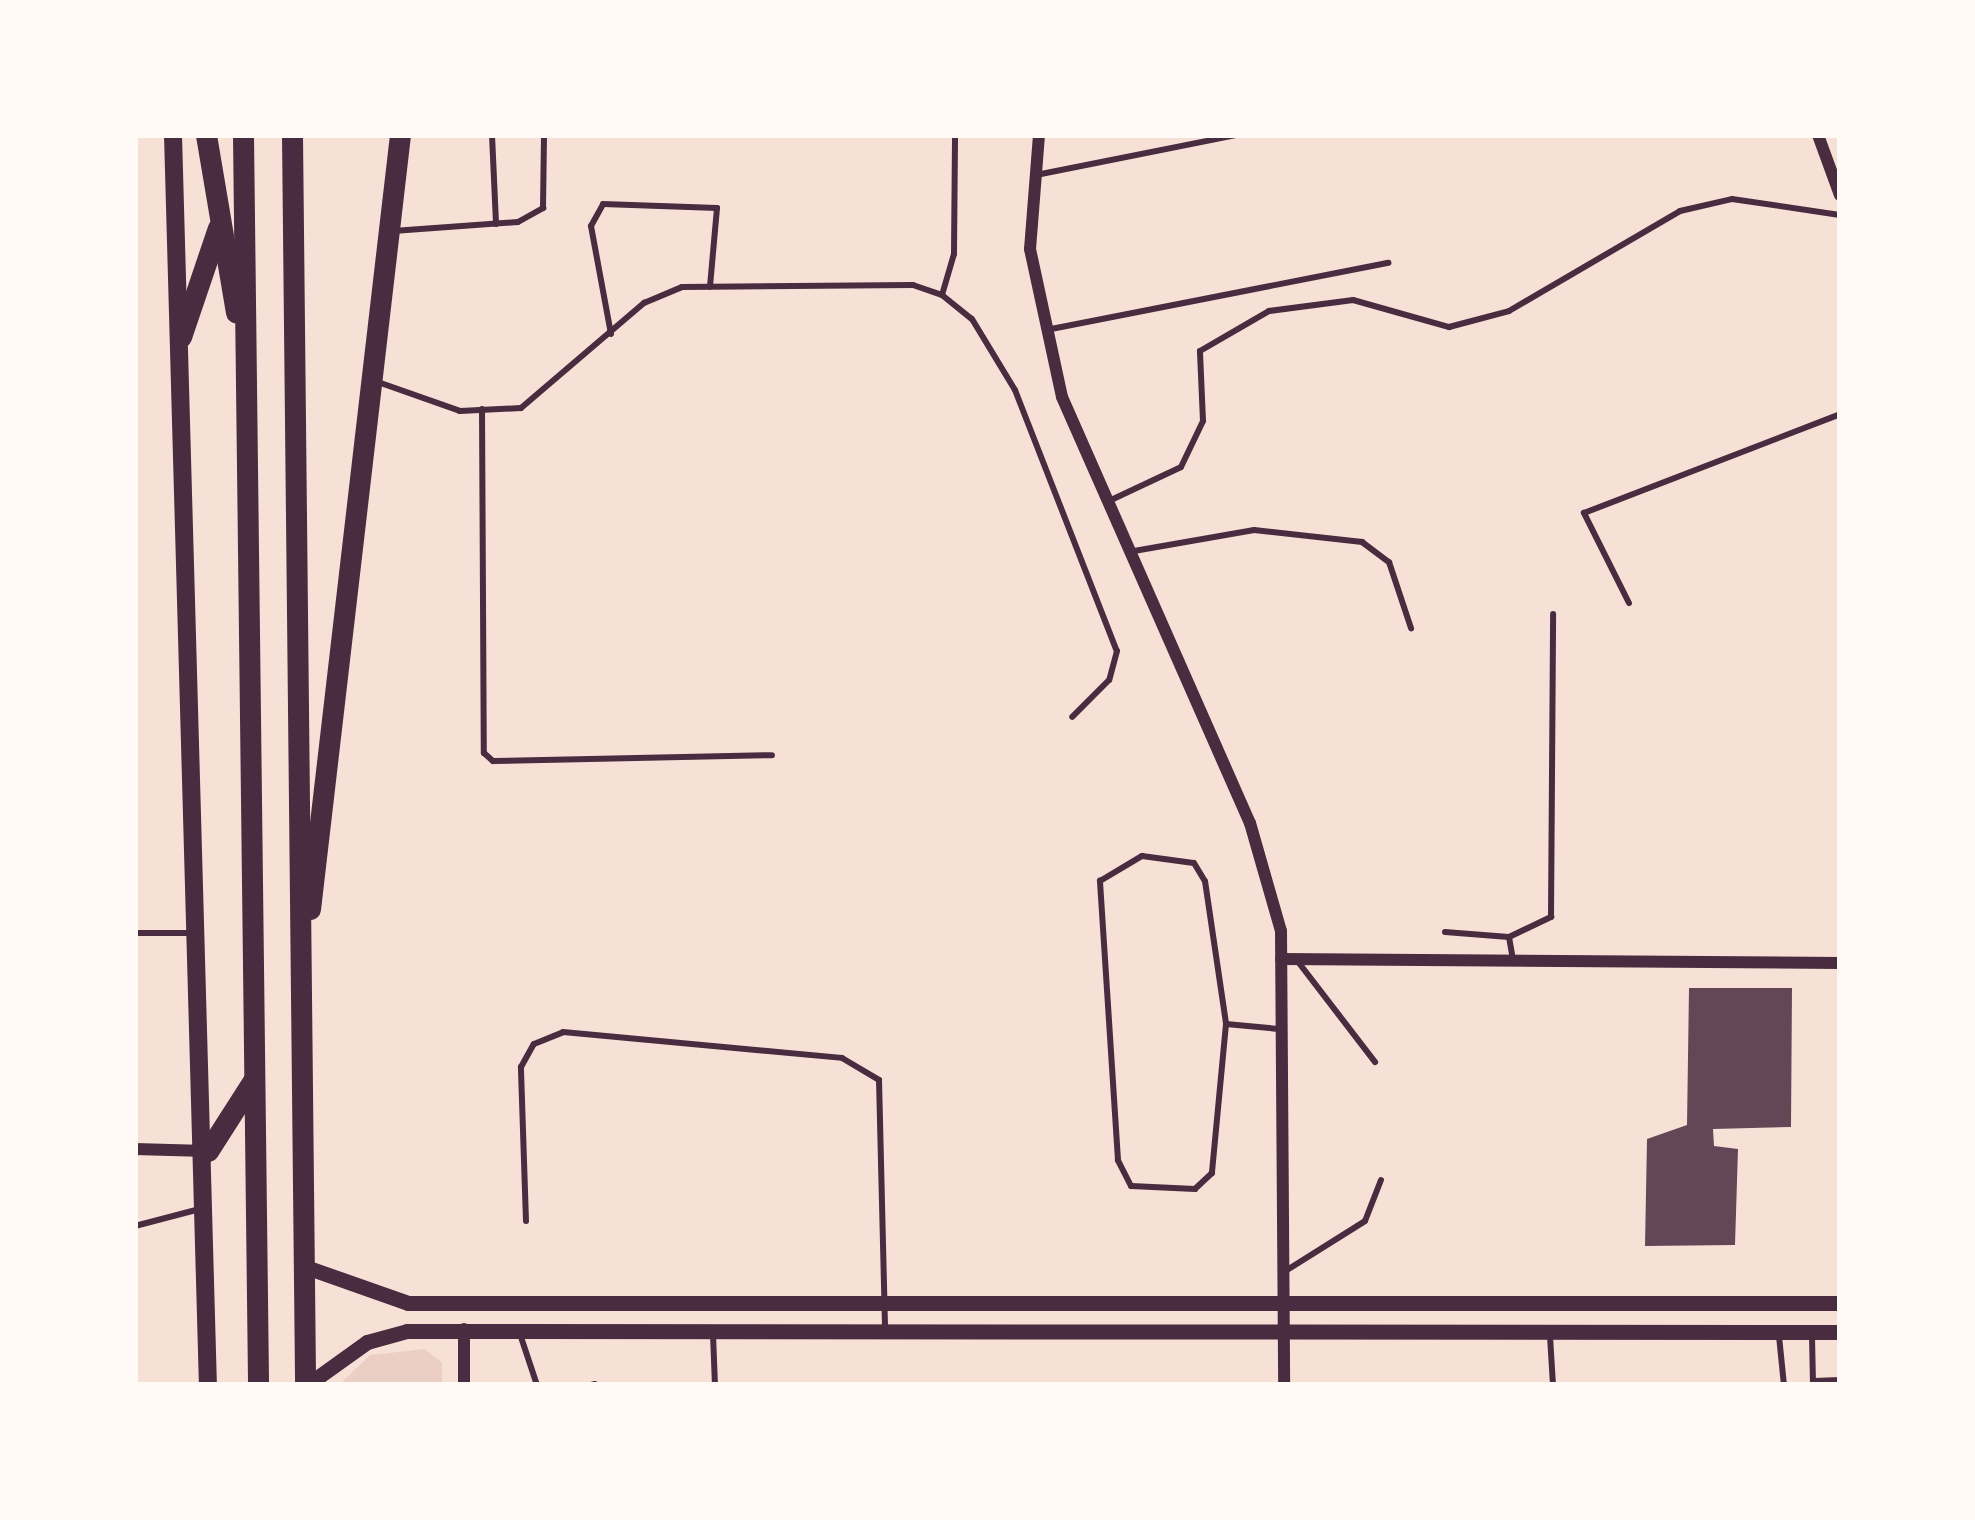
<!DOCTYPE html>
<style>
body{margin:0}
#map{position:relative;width:1975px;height:1520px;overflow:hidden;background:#f7e1d7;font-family:Ubuntu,sans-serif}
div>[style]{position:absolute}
.green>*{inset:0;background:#ebcfc5}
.building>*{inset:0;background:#644757}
.service>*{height:6px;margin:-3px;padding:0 3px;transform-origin:3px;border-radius:3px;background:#4a2c40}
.minor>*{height:12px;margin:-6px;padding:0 6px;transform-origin:6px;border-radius:6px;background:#4a2c40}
.tertiary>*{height:15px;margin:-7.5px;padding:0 7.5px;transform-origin:7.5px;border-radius:7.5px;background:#4a2c40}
.secondary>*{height:18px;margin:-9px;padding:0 9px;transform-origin:9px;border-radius:9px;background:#4a2c40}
.trunk>*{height:21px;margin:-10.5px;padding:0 10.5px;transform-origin:10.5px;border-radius:10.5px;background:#4a2c40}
span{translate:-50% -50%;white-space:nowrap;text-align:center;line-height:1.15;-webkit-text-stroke:12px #fffaf5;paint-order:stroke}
.frame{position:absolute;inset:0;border:138px solid #fffaf5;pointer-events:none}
</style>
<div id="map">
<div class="green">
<i style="clip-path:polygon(425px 1349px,442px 1363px,442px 1385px,339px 1385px,370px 1355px)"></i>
</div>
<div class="building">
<i style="clip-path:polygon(1689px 988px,1792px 988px,1791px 1127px,1713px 1129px,1714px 1146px,1738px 1149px,1735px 1245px,1645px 1246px,1647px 1139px,1687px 1125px)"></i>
</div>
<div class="service">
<i style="left:492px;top:135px;width:89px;rotate:87.4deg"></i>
<i style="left:1036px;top:175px;width:205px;rotate:-11.3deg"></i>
<i style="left:393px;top:231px;width:125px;rotate:-4.1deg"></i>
<i style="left:518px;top:222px;width:29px;rotate:-29deg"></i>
<i style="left:543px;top:208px;width:73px;rotate:-89.2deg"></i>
<i style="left:942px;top:295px;width:43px;rotate:-73.7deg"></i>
<i style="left:954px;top:254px;width:119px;rotate:-89.5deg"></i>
<i style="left:1046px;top:330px;width:349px;rotate:-11.1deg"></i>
<i style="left:611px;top:334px;width:110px;rotate:-100.5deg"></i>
<i style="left:591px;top:226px;width:25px;rotate:-61deg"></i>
<i style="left:603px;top:204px;width:114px;rotate:2deg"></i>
<i style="left:717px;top:208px;width:79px;rotate:95.1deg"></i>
<i style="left:375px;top:381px;width:90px;rotate:19.4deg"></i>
<i style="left:460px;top:411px;width:61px;rotate:-2.8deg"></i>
<i style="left:521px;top:408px;width:162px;rotate:-40.5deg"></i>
<i style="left:644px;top:303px;width:41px;rotate:-22.8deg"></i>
<i style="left:682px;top:287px;width:231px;rotate:-0.5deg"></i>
<i style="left:913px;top:285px;width:31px;rotate:19deg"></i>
<i style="left:942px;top:295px;width:38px;rotate:39deg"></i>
<i style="left:972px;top:319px;width:83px;rotate:58.8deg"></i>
<i style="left:1015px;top:390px;width:280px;rotate:68.7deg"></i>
<i style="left:1117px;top:651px;width:30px;rotate:105deg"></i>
<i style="left:1109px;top:680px;width:52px;rotate:135deg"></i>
<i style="left:482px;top:409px;width:344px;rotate:89.7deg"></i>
<i style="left:484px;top:753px;width:12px;rotate:42deg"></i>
<i style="left:493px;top:761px;width:279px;rotate:-1.2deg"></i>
<i style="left:1111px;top:500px;width:77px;rotate:-25.2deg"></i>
<i style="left:1181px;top:467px;width:51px;rotate:-64.4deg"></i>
<i style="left:1203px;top:421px;width:70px;rotate:-92.5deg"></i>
<i style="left:1200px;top:351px;width:80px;rotate:-30.1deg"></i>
<i style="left:1269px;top:311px;width:85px;rotate:-7.5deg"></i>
<i style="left:1353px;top:300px;width:100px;rotate:15.7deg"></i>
<i style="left:1449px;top:327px;width:62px;rotate:-14.9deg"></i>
<i style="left:1509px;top:311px;width:198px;rotate:-30.3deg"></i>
<i style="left:1680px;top:211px;width:53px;rotate:-13deg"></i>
<i style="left:1732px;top:199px;width:109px;rotate:8.4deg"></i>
<i style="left:1134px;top:551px;width:122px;rotate:-9.9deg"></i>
<i style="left:1254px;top:530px;width:109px;rotate:6.3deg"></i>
<i style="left:1362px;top:542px;width:34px;rotate:37deg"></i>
<i style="left:1389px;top:562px;width:70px;rotate:71.6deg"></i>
<i style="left:1629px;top:603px;width:101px;rotate:-116.6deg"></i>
<i style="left:1584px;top:513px;width:274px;rotate:-21.1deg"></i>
<i style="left:1142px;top:856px;width:52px;rotate:7.7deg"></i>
<i style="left:1194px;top:863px;width:21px;rotate:59deg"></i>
<i style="left:1205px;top:881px;width:145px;rotate:81.6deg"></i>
<i style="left:1226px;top:1024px;width:150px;rotate:95.4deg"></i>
<i style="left:1212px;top:1173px;width:23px;rotate:137deg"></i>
<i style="left:1195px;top:1189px;width:64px;rotate:-177.3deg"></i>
<i style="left:1131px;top:1186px;width:29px;rotate:-117deg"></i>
<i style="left:1118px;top:1160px;width:280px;rotate:-93.7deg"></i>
<i style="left:1100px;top:881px;width:49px;rotate:-30.8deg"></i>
<i style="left:1445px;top:932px;width:64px;rotate:4.5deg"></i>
<i style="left:1509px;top:937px;width:23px;rotate:80deg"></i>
<i style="left:135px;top:933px;width:56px"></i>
<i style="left:1509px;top:937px;width:47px;rotate:-25.5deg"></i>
<i style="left:1551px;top:917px;width:303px;rotate:-89.6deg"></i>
<i style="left:1299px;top:963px;width:125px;rotate:52.5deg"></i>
<i style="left:1226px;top:1024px;width:53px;rotate:5.4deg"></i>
<i style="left:526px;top:1221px;width:154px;rotate:-91.9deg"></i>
<i style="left:521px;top:1067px;width:26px;rotate:-61deg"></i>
<i style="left:534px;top:1044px;width:31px;rotate:-22deg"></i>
<i style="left:563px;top:1032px;width:280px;rotate:5.3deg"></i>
<i style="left:842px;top:1058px;width:43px;rotate:30.7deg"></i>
<i style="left:879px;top:1080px;width:248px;rotate:88.6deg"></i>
<i style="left:135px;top:1226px;width:67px;rotate:-14.7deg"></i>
<i style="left:1287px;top:1270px;width:92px;rotate:-32.1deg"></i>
<i style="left:1365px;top:1221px;width:44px;rotate:-68.7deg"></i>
<i style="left:520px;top:1334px;width:54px;rotate:71.6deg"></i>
<i style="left:713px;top:1334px;width:51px;rotate:87.8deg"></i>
<i style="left:1550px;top:1336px;width:49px;rotate:86.5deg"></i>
<i style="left:1779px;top:1336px;width:49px;rotate:84.2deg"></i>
<i style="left:1812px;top:1336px;width:49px;rotate:88.8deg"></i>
<i style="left:1814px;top:1381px;width:26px;rotate:-2deg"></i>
<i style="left:591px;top:1385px;width:4px;rotate:-14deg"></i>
</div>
<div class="minor">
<i style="left:1039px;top:135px;width:114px;rotate:94.5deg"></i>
<i style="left:1030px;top:249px;width:151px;rotate:77.8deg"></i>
<i style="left:1062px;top:397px;width:466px;rotate:66.2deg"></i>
<i style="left:1250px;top:823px;width:112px;rotate:74deg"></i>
<i style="left:1281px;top:931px;width:454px;rotate:89.6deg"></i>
<i style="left:1818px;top:135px;width:64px;rotate:69.9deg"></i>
<i style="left:1281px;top:959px;width:559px;rotate:0.41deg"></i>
<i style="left:135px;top:1149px;width:71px;rotate:1.6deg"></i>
<i style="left:464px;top:1329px;width:56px;rotate:90deg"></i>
</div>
<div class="tertiary">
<i style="left:303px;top:1266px;width:111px;rotate:19.4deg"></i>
<i style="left:408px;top:1303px;width:1432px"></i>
<i style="left:307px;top:1385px;width:74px;rotate:-35.6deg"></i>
<i style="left:367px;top:1342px;width:41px;rotate:-15.4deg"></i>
<i style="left:407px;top:1331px;width:1433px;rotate:0.04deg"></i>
</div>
<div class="secondary">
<i style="left:173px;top:135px;width:1250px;rotate:88.4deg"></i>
</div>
<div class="trunk">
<i style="left:206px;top:135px;width:180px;rotate:80.4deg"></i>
<i style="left:243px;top:135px;width:1250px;rotate:89.31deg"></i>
<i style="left:292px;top:135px;width:1250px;rotate:89.4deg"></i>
<i style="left:181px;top:337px;width:115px;rotate:-71.3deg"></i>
<i style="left:310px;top:909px;width:779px;rotate:-83.37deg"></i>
<i style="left:208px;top:1151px;width:85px;rotate:-57.4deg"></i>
</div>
<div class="frame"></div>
</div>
